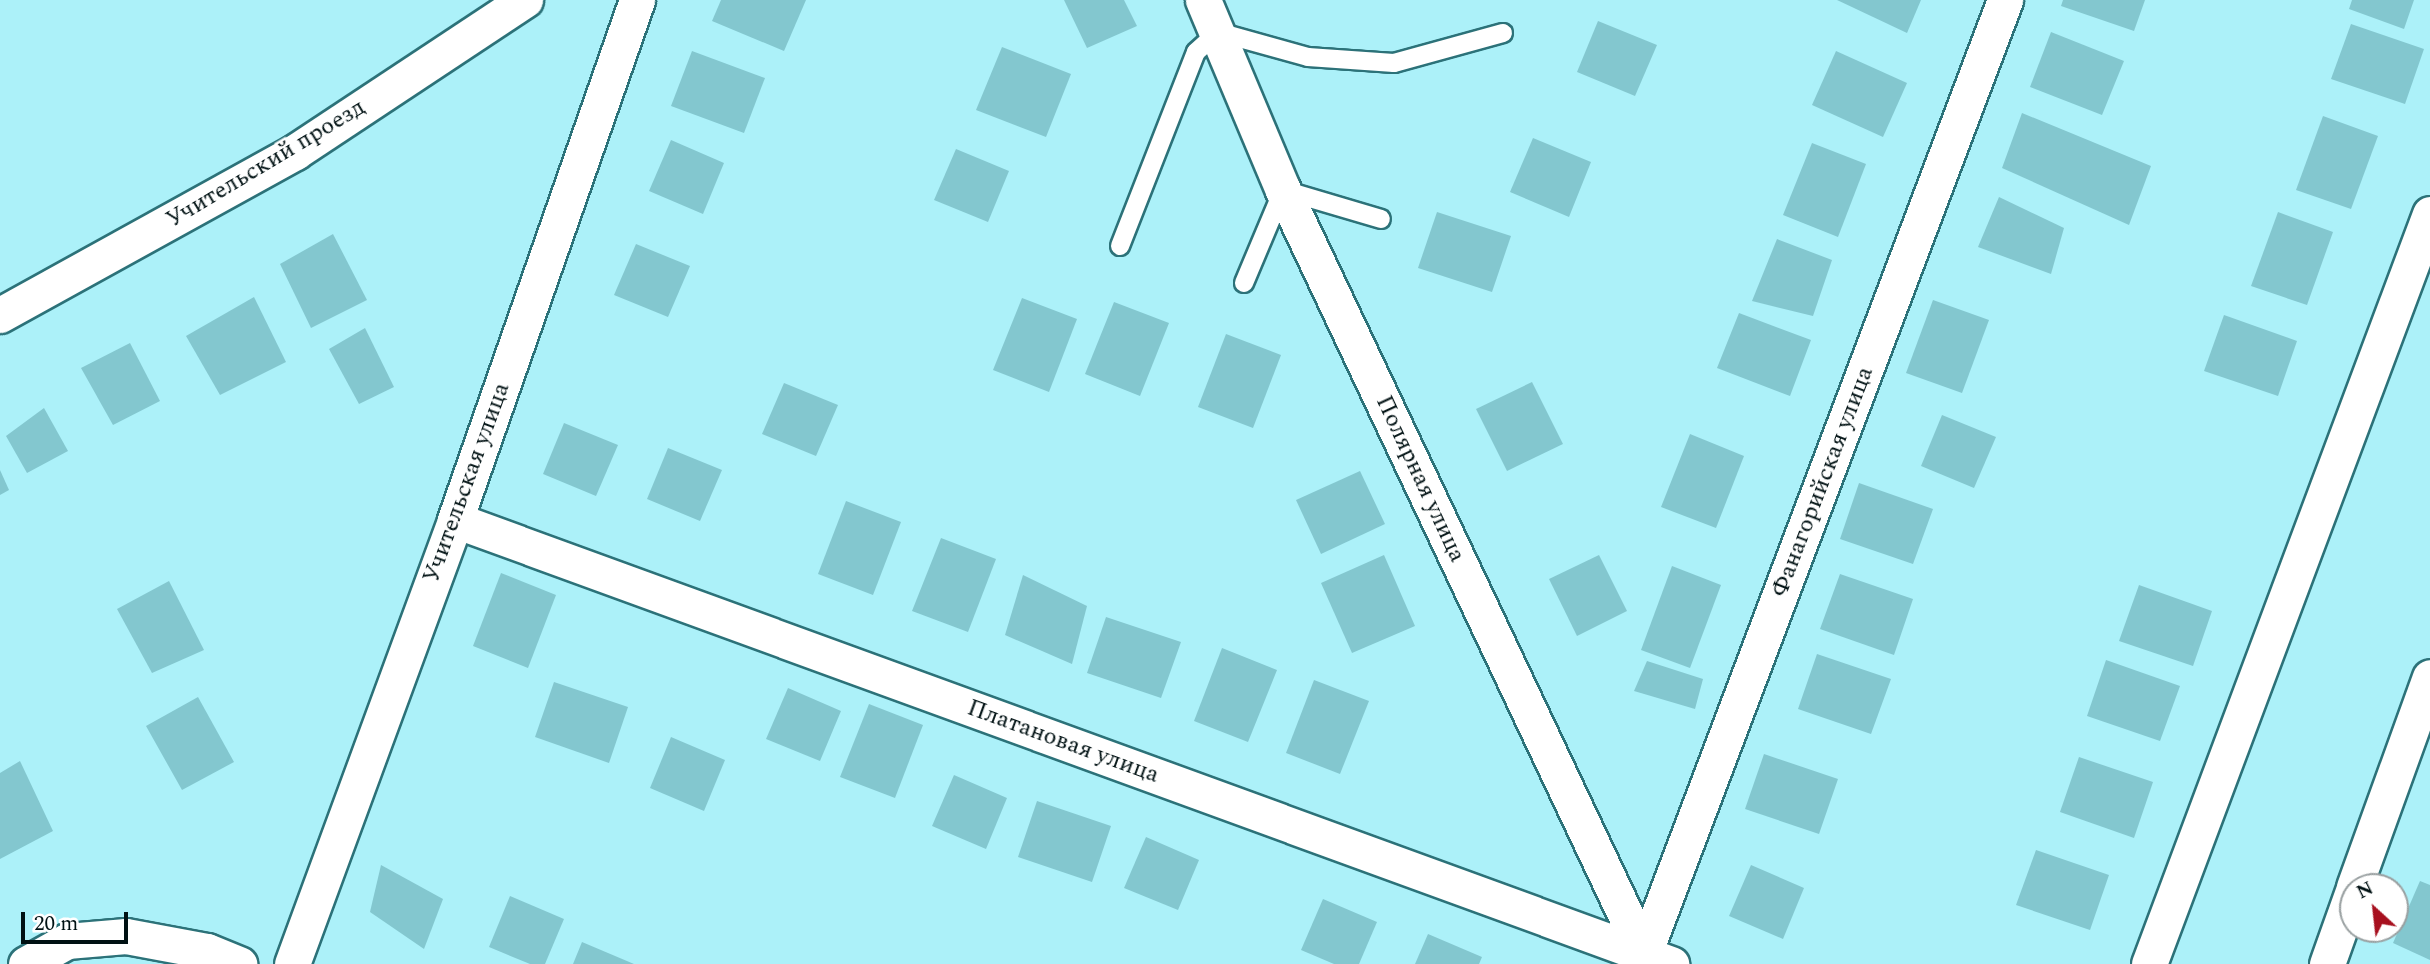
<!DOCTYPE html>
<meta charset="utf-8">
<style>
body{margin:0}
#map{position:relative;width:2430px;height:964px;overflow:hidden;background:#acf1f9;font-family:Spectral,serif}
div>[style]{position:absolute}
.building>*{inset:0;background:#83c7cf}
.roads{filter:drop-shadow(2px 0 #2c7279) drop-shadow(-2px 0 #2c7279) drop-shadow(0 2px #2c7279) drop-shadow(0 -2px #2c7279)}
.service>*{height:18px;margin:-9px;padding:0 9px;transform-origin:9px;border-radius:9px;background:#fff}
.minor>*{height:35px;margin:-17.5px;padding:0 17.5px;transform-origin:17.5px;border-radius:17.5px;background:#fff}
span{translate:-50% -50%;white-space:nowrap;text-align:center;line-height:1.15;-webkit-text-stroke:5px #fff;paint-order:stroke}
.street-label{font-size:24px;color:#001113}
.north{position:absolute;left:2339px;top:873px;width:70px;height:70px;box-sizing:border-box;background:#fff;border:2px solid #99a0a1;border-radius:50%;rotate:333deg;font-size:19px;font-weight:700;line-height:28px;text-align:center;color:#001113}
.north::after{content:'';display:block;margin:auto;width:24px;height:32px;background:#a7101f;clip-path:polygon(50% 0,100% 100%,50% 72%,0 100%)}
.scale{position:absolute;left:21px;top:912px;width:107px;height:32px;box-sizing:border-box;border:4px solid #001113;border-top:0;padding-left:9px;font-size:21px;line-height:24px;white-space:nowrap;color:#001113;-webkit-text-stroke:5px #fff;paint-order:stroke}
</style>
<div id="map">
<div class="building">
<i style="clip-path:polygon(721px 0,806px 0,784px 51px,712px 21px)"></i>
<i style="clip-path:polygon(1064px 0,1124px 0,1137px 26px,1087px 48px)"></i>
<i style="clip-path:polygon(1837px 0,1921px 0,1907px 33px)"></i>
<i style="clip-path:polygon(2063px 0,2145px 0,2134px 31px,2061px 6px)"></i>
<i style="clip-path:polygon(2352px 0,2414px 0,2404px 29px,2349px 9px)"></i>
<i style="clip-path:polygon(1598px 21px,1657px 45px,1635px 96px,1577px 72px)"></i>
<i style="clip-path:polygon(2351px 24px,2424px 49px,2405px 104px,2331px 79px)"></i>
<i style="clip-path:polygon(2051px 32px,2124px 61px,2102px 115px,2030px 87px)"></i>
<i style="clip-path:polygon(1002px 47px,1071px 74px,1046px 137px,976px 110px)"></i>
<i style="clip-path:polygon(692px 51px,765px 78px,744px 133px,671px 106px)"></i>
<i style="clip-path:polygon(1836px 51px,1907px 83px,1883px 137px,1812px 105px)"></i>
<i style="clip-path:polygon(2022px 113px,2151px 166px,2129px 225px,2002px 168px)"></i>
<i style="clip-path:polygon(2323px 116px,2378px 136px,2351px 209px,2296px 190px)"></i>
<i style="clip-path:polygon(1533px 138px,1591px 162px,1569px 217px,1510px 192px)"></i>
<i style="clip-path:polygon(671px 140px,724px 163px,703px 214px,649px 191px)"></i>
<i style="clip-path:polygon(1812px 143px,1866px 164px,1838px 237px,1783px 215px)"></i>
<i style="clip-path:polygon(956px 149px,1009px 171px,988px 222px,934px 200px)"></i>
<i style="clip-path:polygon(1999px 197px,2064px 228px,2051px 274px,1978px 247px)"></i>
<i style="clip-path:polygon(1437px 212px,1511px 236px,1492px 292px,1418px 268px)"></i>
<i style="clip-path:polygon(2278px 212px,2333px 232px,2307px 305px,2251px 286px)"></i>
<i style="clip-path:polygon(333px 234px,367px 300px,311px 328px,280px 264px)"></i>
<i style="clip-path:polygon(1777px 239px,1832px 260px,1813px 316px,1752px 301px)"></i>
<i style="clip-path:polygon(636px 244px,690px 266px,668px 317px,614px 295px)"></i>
<i style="clip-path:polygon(254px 297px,286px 362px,220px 395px,186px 336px)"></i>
<i style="clip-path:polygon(1022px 298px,1077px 319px,1049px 392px,993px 370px)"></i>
<i style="clip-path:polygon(1933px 300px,1989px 320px,1962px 393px,1906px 373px)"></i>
<i style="clip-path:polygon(1114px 302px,1169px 323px,1140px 396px,1085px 374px)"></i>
<i style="clip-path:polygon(1739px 313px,1811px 340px,1790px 396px,1717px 368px)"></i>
<i style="clip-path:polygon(2224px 315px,2297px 341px,2278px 396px,2204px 371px)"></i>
<i style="clip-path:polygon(365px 328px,394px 387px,359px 404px,329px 349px)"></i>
<i style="clip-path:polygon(1226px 334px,1281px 355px,1253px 428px,1198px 407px)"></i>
<i style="clip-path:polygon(130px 343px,160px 401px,113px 425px,81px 368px)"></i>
<i style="clip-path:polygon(1532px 382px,1563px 444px,1507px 471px,1476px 409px)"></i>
<i style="clip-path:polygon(784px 383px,838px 405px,816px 456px,762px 434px)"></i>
<i style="clip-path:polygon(44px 408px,68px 451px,27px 473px,6px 436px)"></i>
<i style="clip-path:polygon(1942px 415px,1996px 437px,1974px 488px,1921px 466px)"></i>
<i style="clip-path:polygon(564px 423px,618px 445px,596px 496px,543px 474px)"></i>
<i style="clip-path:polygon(1690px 434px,1744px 456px,1716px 528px,1661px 507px)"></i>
<i style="clip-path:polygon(668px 448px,722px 470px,700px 521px,647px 499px)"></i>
<i style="clip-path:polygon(0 470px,9px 490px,0 495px)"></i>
<i style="clip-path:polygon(1360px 471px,1385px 524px,1321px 554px,1296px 500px)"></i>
<i style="clip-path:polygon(1859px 483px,1933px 509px,1913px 564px,1840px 539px)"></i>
<i style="clip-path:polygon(846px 501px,901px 522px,873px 595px,818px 574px)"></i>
<i style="clip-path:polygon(941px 538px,996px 559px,968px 632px,912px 611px)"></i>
<i style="clip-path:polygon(1384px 555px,1415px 626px,1352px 653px,1321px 583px)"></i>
<i style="clip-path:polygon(1599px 555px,1627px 611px,1577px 636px,1549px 579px)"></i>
<i style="clip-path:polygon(1672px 566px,1721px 585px,1690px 668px,1641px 650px)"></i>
<i style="clip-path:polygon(501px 573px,556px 595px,528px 668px,473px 646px)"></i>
<i style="clip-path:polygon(1840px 574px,1913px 599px,1894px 655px,1820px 629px)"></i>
<i style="clip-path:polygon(1023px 575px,1087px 606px,1072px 664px,1005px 635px)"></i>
<i style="clip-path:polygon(169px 581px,204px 650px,152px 673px,117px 609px)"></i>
<i style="clip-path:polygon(2139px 585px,2212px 611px,2193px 666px,2119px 641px)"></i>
<i style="clip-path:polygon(1106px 617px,1181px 642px,1161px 698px,1087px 673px)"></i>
<i style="clip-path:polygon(1222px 648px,1277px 670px,1248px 742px,1194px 721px)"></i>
<i style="clip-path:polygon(1817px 654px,1891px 679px,1871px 734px,1798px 709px)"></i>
<i style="clip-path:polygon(2106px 660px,2180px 686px,2160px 741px,2087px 716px)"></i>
<i style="clip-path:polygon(1647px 661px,1703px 679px,1695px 709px,1634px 691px)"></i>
<i style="clip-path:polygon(1314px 680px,1369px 701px,1340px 774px,1286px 753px)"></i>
<i style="clip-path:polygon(554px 682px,628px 707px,609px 763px,535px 737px)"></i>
<i style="clip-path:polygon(788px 688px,841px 711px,820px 761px,766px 739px)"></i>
<i style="clip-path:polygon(198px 697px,234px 762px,182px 790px,146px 726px)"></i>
<i style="clip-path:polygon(869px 704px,923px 725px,895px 798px,840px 777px)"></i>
<i style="clip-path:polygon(671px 737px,725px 760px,704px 811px,650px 788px)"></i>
<i style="clip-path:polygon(1764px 754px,1838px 779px,1819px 834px,1745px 809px)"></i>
<i style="clip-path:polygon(2079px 757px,2153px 782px,2134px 838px,2060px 812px)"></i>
<i style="clip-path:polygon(20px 761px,53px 831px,0 859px,0 773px)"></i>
<i style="clip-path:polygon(954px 775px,1007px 798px,986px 849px,932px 826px)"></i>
<i style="clip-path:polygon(1037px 801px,1111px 826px,1092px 882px,1018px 857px)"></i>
<i style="clip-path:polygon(1146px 837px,1199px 860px,1178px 910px,1124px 888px)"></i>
<i style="clip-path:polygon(2036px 850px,2109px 875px,2090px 930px,2016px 905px)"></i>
<i style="clip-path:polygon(381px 865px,443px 899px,424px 949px,370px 912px)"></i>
<i style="clip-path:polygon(1751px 865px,1804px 888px,1783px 939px,1729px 916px)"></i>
<i style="clip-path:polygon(2420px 881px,2430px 885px,2430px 960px,2393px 943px)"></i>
<i style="clip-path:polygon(510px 896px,564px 919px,545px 964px,530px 964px,489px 947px)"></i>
<i style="clip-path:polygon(1323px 899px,1377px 922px,1359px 964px,1334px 964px,1301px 950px)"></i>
<i style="clip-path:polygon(1428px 934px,1482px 957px,1479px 964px,1415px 964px)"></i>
<i style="clip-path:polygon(582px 942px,634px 964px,573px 964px)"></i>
</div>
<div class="roads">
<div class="service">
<i style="left:1120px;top:246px;width:208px;rotate:-68.6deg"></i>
<i style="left:1196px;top:52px;width:30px;rotate:-42deg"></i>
<i style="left:1218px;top:32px;width:93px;rotate:15.5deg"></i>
<i style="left:1308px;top:57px;width:86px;rotate:4deg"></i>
<i style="left:1394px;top:63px;width:113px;rotate:-15.4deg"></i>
<i style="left:1244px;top:283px;width:101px;rotate:-67.2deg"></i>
<i style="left:1283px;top:190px;width:102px;rotate:16.5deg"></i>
</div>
<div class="minor">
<i style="left:1203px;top:0;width:206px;rotate:67.2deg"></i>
<i style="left:1283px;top:190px;width:845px;rotate:64.71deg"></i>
<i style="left:0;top:315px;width:337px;rotate:-28.9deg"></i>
<i style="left:295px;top:152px;width:276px;rotate:-33.5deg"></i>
<i style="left:455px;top:520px;width:1295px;rotate:20.06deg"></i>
<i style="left:2354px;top:887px;width:223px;rotate:-70.1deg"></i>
<i style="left:26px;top:964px;width:47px;rotate:-29.3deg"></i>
<i style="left:67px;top:941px;width:59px;rotate:-4.8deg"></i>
<i style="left:126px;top:936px;width:82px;rotate:10.5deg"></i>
<i style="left:207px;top:951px;width:35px;rotate:22deg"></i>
<i style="left:292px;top:964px;width:473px;rotate:-69.8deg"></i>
<i style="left:455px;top:520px;width:551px;rotate:-70.71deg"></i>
<i style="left:1640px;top:964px;width:1031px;rotate:-69.26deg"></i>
<i style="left:2149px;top:964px;width:801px;rotate:-69.46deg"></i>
<i style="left:2327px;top:964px;width:77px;rotate:-70.4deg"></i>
</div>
</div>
<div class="street-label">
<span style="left:266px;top:164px;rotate:-31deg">Учительский проезд</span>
<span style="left:1420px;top:479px;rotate:65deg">Полярная улица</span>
<span style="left:1823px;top:482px;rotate:-69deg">Фанагорийская улица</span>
<span style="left:467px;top:483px;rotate:-70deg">Учительская улица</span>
<span style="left:1063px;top:742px;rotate:20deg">Платановая улица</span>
</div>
<div class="north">N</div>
<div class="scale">20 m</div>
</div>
